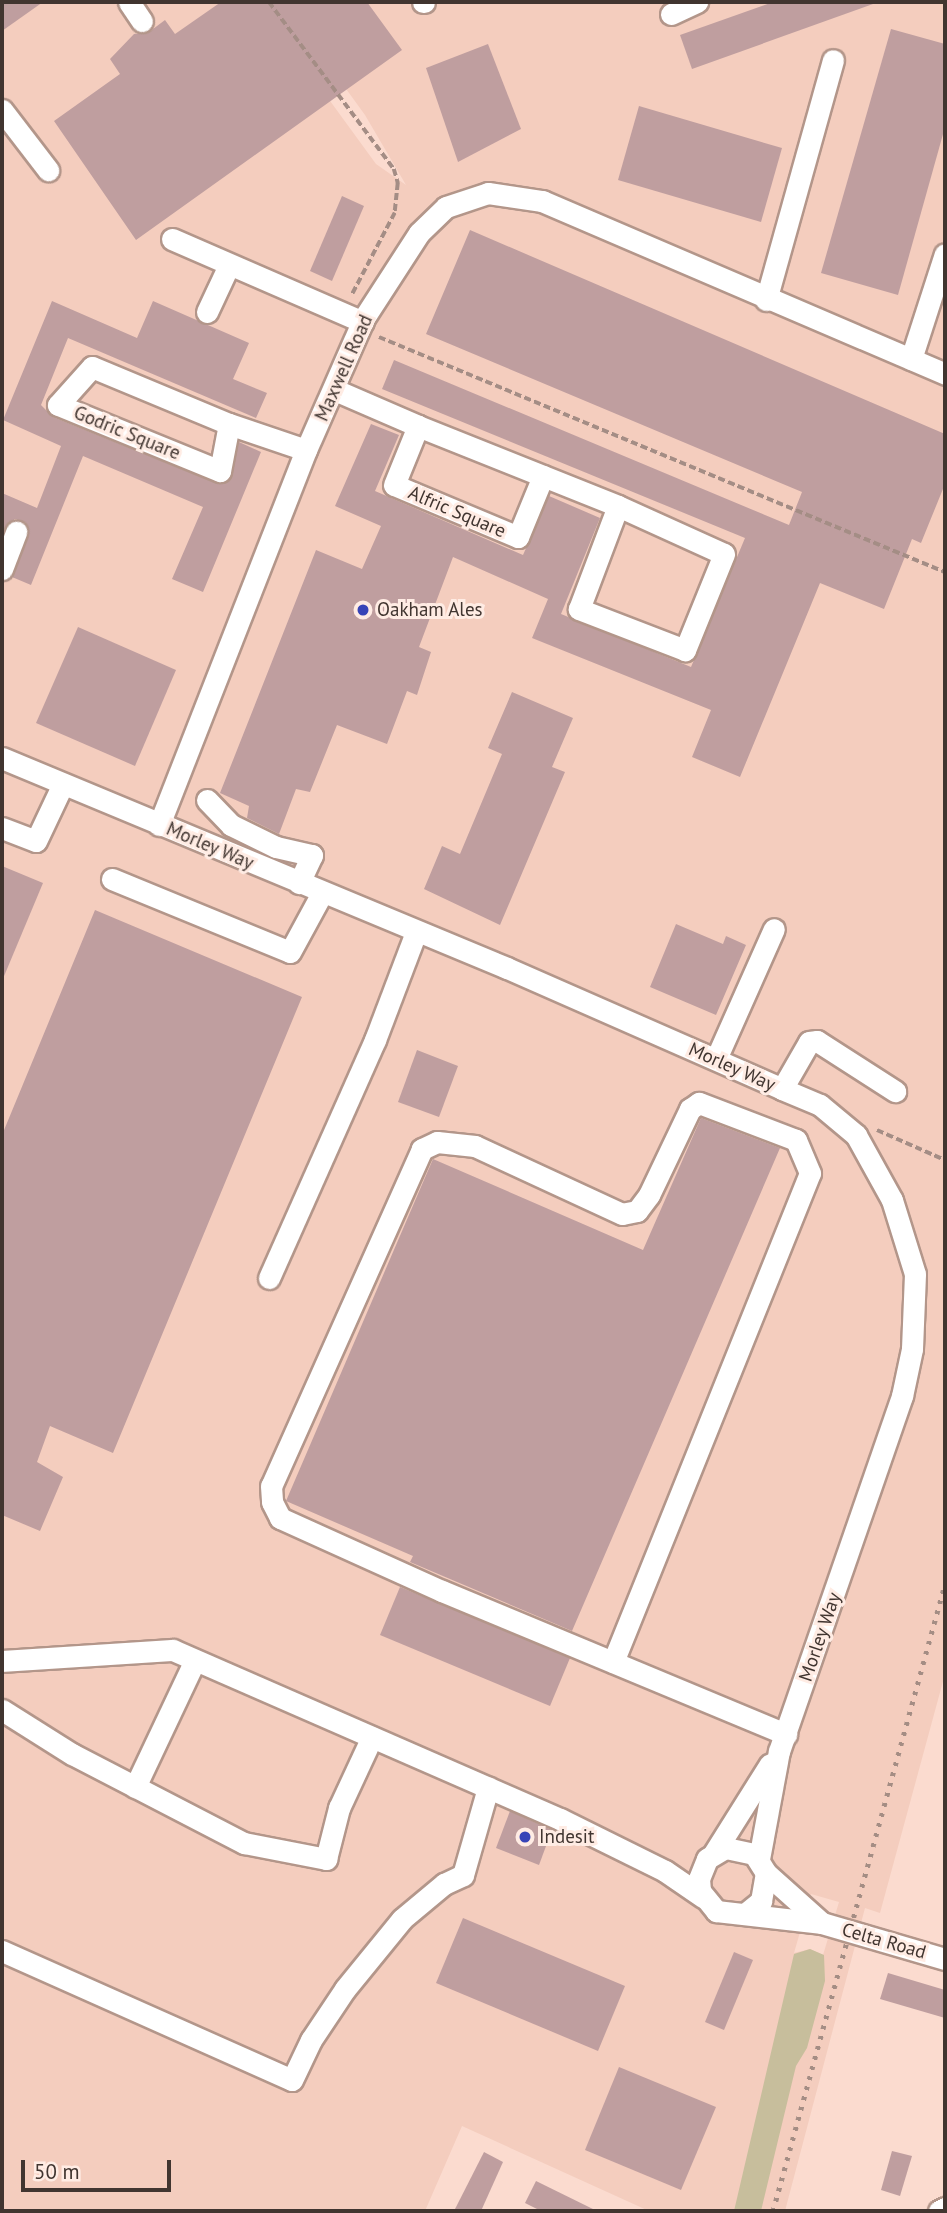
<!DOCTYPE html>
<style>
body{margin:0}
#map{position:relative;width:947px;height:2213px;overflow:hidden;background:#fbdbcf;font-family:"PT Sans",sans-serif}
div>[style]{position:absolute}
.built>*{inset:0;background:#f4cdbe}
.green>*{inset:0;background:#c7be9c}
.building>*{inset:0;background:#bf9e9f}
.path>*{height:3.5px;margin-top:-1.75px;transform-origin:0;background:repeating-linear-gradient(90deg,#a48d85 0 7px,transparent 0 10.5px)}
.roads{filter:drop-shadow(2px 0 #b3968a) drop-shadow(-2px 0 #b3968a) drop-shadow(0 2px #b3968a) drop-shadow(0 -2px #b3968a)}
.minor>*{height:21px;margin:-10.5px;padding:0 10.5px;transform-origin:10.5px;border-radius:10.5px;background:#fff}
.rail>*{height:5px;margin-top:-2.5px;transform-origin:0;background:repeating-linear-gradient(90deg,#a48d84 0 3.5px,transparent 0 10.5px)}
.dots>*{width:19px;height:19px;translate:-50% -50%;box-sizing:border-box;border:4px solid #ffece4;border-radius:50%}
span{translate:-50% -50%;white-space:nowrap;text-align:center;line-height:1.15;-webkit-text-stroke:6px #ffece4;paint-order:stroke}
.street-label{font-size:19px;color:#413530}
.poi-label{font-size:19px;color:#413530}
.left{translate:0 -50%;text-align:left}
.frame{position:absolute;inset:0;border:4px solid #413530;pointer-events:none}
.scale{position:absolute;left:21px;top:2160px;width:150px;height:32px;box-sizing:border-box;border:4px solid #413530;border-top:0;padding-left:9px;font-size:21px;line-height:24px;white-space:nowrap;color:#413530;-webkit-text-stroke:5px #ffece4;paint-order:stroke}
</style>
<div id="map">
<div class="built">
<i style="clip-path:polygon(evenodd,2px 2px,258px 2px,376px 164px,406px 185px,365px 115px,283px 2px,945px 2px,945px 1674px,880px 1913px,865px 1908px,785px 2211px,649px 2211px,462px 2126px,425px 2211px,2px 2211px,2px 2px,811px 1894px,839px 1902px,823px 1955px,810px 1949px,794px 1953px,811px 1894px)"></i>
</div>
<div class="green">
<i style="clip-path:polygon(810px 1949px,824px 1955px,825px 1981px,807px 2048px,796px 2066px,761px 2211px,734px 2211px,794px 1954px)"></i>
</div>
<div class="building">
<i style="clip-path:polygon(2px 2px,43px 2px,2px 31px)"></i>
<i style="clip-path:polygon(221px 2px,367px 2px,402px 50px,136px 240px,54px 121px,120px 74px,110px 59px,134px 34px,149px 32px,165px 20px,175px 34px)"></i>
<i style="clip-path:polygon(773px 2px,873px 4px,692px 69px,680px 35px)"></i>
<i style="clip-path:polygon(891px 29px,945px 44px,945px 127px,898px 295px,821px 273px)"></i>
<i style="clip-path:polygon(488px 44px,521px 129px,458px 162px,426px 68px)"></i>
<i style="clip-path:polygon(639px 106px,782px 148px,761px 222px,618px 180px)"></i>
<i style="clip-path:polygon(342px 196px,364px 206px,332px 281px,310px 271px)"></i>
<i style="clip-path:polygon(470px 230px,945px 434px,945px 484px,921px 543px,912px 539px,884px 609px,820px 583px,740px 777px,692px 757px,711px 710px,532px 638px,548px 599px,453px 557px,419px 647px,431px 652px,417px 695px,407px 691px,387px 744px,337px 725px,310px 792px,296px 789px,279px 834px,247px 818px,249px 806px,220px 793px,316px 550px,362px 569px,381px 526px,335px 506px,371px 424px,399px 435px,375px 491px,523px 555px,549px 496px,600px 518px,561px 614px,691px 667px,745px 538px,382px 389px,394px 360px,789px 525px,802px 492px,426px 334px)"></i>
<i style="clip-path:polygon(52px 301px,137px 338px,153px 301px,249px 343px,233px 379px,267px 393px,256px 418px,68px 338px,41px 405px,53px 417px,216px 483px,230px 480px,239px 442px,261px 452px,203px 592px,172px 579px,203px 507px,83px 456px,31px 585px,12px 577px,29px 531px,26px 523px,15px 519px,2px 533px,2px 493px,37px 508px,61px 446px,3px 420px)"></i>
<i style="clip-path:polygon(78px 627px,176px 670px,135px 766px,36px 723px)"></i>
<i style="clip-path:polygon(512px 692px,573px 718px,552px 767px,565px 772px,500px 925px,424px 889px,442px 846px,460px 854px,502px 754px,488px 748px)"></i>
<i style="clip-path:polygon(2px 866px,43px 883px,2px 981px)"></i>
<i style="clip-path:polygon(95px 910px,302px 997px,113px 1453px,50px 1426px,37px 1462px,63px 1477px,40px 1531px,2px 1515px,2px 1135px)"></i>
<i style="clip-path:polygon(676px 924px,723px 944px,726px 936px,746px 945px,716px 1015px,650px 987px)"></i>
<i style="clip-path:polygon(417px 1050px,458px 1066px,439px 1117px,398px 1102px)"></i>
<i style="clip-path:polygon(701px 1118px,780px 1148px,572px 1631px,410px 1562px,413px 1556px,286px 1501px,433px 1159px,643px 1250px)"></i>
<i style="clip-path:polygon(400px 1587px,570px 1658px,550px 1706px,380px 1635px)"></i>
<i style="clip-path:polygon(510px 1811px,552px 1830px,539px 1865px,496px 1848px)"></i>
<i style="clip-path:polygon(463px 1918px,625px 1986px,598px 2051px,436px 1983px)"></i>
<i style="clip-path:polygon(734px 1952px,753px 1960px,724px 2030px,705px 2022px)"></i>
<i style="clip-path:polygon(888px 1973px,945px 1990px,945px 2018px,880px 1999px)"></i>
<i style="clip-path:polygon(619px 2067px,716px 2107px,681px 2190px,585px 2150px)"></i>
<i style="clip-path:polygon(892px 2151px,912px 2156px,900px 2196px,881px 2190px)"></i>
<i style="clip-path:polygon(484px 2152px,503px 2162px,481px 2211px,454px 2211px)"></i>
<i style="clip-path:polygon(536px 2181px,597px 2211px,541px 2211px,525px 2203px)"></i>
</div>
<div class="path">
<i style="left:269px;top:2px;width:209px;rotate:53.2deg"></i>
<i style="left:394px;top:169px;width:15px;rotate:74deg"></i>
<i style="left:398px;top:183px;width:30px;rotate:96deg"></i>
<i style="left:395px;top:213px;width:93px;rotate:117.7deg"></i>
<i style="left:379px;top:337px;width:613px;rotate:22.55deg"></i>
<i style="left:877px;top:1130px;width:74px;rotate:23.8deg"></i>
</div>
<div class="roads">
<div class="minor">
<i style="left:129px;top:2px;width:23px;rotate:56deg"></i>
<i style="left:423px;top:2px;width:1px"></i>
<i style="left:671px;top:14px;width:29px;rotate:-25deg"></i>
<i style="left:2px;top:110px;width:76px;rotate:52.5deg"></i>
<i style="left:172px;top:239px;width:208px;rotate:23.5deg"></i>
<i style="left:766px;top:300px;width:249px;rotate:-74.4deg"></i>
<i style="left:207px;top:312px;width:52px;rotate:-64.9deg"></i>
<i style="left:911px;top:359px;width:110px;rotate:-72.1deg"></i>
<i style="left:92px;top:367px;width:148px;rotate:22.6deg"></i>
<i style="left:229px;top:424px;width:48px;rotate:100.8deg"></i>
<i style="left:220px;top:471px;width:175px;rotate:-157.8deg"></i>
<i style="left:58px;top:405px;width:51px;rotate:-48.2deg"></i>
<i style="left:335px;top:390px;width:90px;rotate:23.4deg"></i>
<i style="left:229px;top:424px;width:81px;rotate:18.7deg"></i>
<i style="left:543px;top:476px;width:66px;rotate:112.3deg"></i>
<i style="left:518px;top:537px;width:134px;rotate:-157.2deg"></i>
<i style="left:394px;top:485px;width:64px;rotate:-67.9deg"></i>
<i style="left:418px;top:426px;width:215px;rotate:21.8deg"></i>
<i style="left:618px;top:506px;width:116px;rotate:24.4deg"></i>
<i style="left:724px;top:554px;width:104px;rotate:112.1deg"></i>
<i style="left:685px;top:650px;width:114px;rotate:-158.9deg"></i>
<i style="left:579px;top:609px;width:110px;rotate:-69.3deg"></i>
<i style="left:2px;top:569px;width:40px;rotate:-69deg"></i>
<i style="left:2px;top:758px;width:547px;rotate:22.58deg"></i>
<i style="left:507px;top:968px;width:300px;rotate:23.7deg"></i>
<i style="left:782px;top:1089px;width:41px;rotate:22.8deg"></i>
<i style="left:820px;top:1105px;width:47px;rotate:39.8deg"></i>
<i style="left:856px;top:1135px;width:74px;rotate:61deg"></i>
<i style="left:892px;top:1200px;width:77px;rotate:72.7deg"></i>
<i style="left:915px;top:1274px;width:75px;rotate:92.3deg"></i>
<i style="left:912px;top:1349px;width:48px;rotate:102deg"></i>
<i style="left:902px;top:1396px;width:376px;rotate:109.1deg"></i>
<i style="left:779px;top:1751px;width:110px;rotate:100.5deg"></i>
<i style="left:207px;top:800px;width:35px;rotate:46deg"></i>
<i style="left:231px;top:825px;width:50px;rotate:26.1deg"></i>
<i style="left:276px;top:847px;width:37px;rotate:13deg"></i>
<i style="left:312px;top:855px;width:31px;rotate:115deg"></i>
<i style="left:159px;top:825px;width:403px;rotate:-68.6deg"></i>
<i style="left:306px;top:450px;width:144px;rotate:-66.3deg"></i>
<i style="left:364px;top:318px;width:101px;rotate:-57.1deg"></i>
<i style="left:419px;top:233px;width:37px;rotate:-44deg"></i>
<i style="left:446px;top:207px;width:44px;rotate:-18.4deg"></i>
<i style="left:488px;top:193px;width:55px;rotate:8.4deg"></i>
<i style="left:542px;top:201px;width:439px;rotate:23.2deg"></i>
<i style="left:2px;top:828px;width:36px;rotate:21deg"></i>
<i style="left:36px;top:841px;width:63px;rotate:-64.7deg"></i>
<i style="left:112px;top:879px;width:192px;rotate:22.3deg"></i>
<i style="left:290px;top:952px;width:67px;rotate:-61.5deg"></i>
<i style="left:716px;top:1059px;width:142px;rotate:-66deg"></i>
<i style="left:782px;top:1089px;width:54px;rotate:-60.1deg"></i>
<i style="left:809px;top:1042px;width:8px;rotate:-7deg"></i>
<i style="left:817px;top:1041px;width:93px;rotate:32.7deg"></i>
<i style="left:269px;top:1278px;width:261px;rotate:-66deg"></i>
<i style="left:375px;top:1040px;width:116px;rotate:-69.2deg"></i>
<i style="left:2px;top:1661px;width:171px;rotate:-3.7deg"></i>
<i style="left:173px;top:1650px;width:422px;rotate:23.6deg"></i>
<i style="left:560px;top:1819px;width:117px;rotate:26.3deg"></i>
<i style="left:665px;top:1871px;width:46px;rotate:34.4deg"></i>
<i style="left:613px;top:1662px;width:527px;rotate:-68.06deg"></i>
<i style="left:810px;top:1173px;width:36px;rotate:-113deg"></i>
<i style="left:796px;top:1140px;width:104px;rotate:-159.1deg"></i>
<i style="left:699px;top:1103px;width:11px;rotate:146deg"></i>
<i style="left:690px;top:1109px;width:95px;rotate:115.5deg"></i>
<i style="left:649px;top:1195px;width:20px;rotate:127deg"></i>
<i style="left:637px;top:1211px;width:15px;rotate:169deg"></i>
<i style="left:622px;top:1214px;width:162px;rotate:-155.2deg"></i>
<i style="left:475px;top:1146px;width:38px;rotate:-174deg"></i>
<i style="left:437px;top:1142px;width:17px;rotate:155deg"></i>
<i style="left:422px;top:1149px;width:369px;rotate:114.1deg"></i>
<i style="left:271px;top:1486px;width:16px;rotate:86deg"></i>
<i style="left:272px;top:1502px;width:18px;rotate:63deg"></i>
<i style="left:280px;top:1518px;width:178px;rotate:24.3deg"></i>
<i style="left:442px;top:1591px;width:373px;rotate:22.6deg"></i>
<i style="left:2px;top:1710px;width:83px;rotate:32.2deg"></i>
<i style="left:72px;top:1754px;width:194px;rotate:27.4deg"></i>
<i style="left:244px;top:1843px;width:84px;rotate:11deg"></i>
<i style="left:326px;top:1859px;width:53px;rotate:-75.7deg"></i>
<i style="left:339px;top:1808px;width:78px;rotate:-65.1deg"></i>
<i style="left:135px;top:1787px;width:140px;rotate:-64.7deg"></i>
<i style="left:714px;top:1853px;width:105px;rotate:-57.8deg"></i>
<i style="left:766px;top:1873px;width:75px;rotate:41.8deg"></i>
<i style="left:745px;top:1914px;width:21px;rotate:-39deg"></i>
<i style="left:761px;top:1901px;width:28px;rotate:-80deg"></i>
<i style="left:766px;top:1873px;width:22px;rotate:-122deg"></i>
<i style="left:754px;top:1854px;width:30px;rotate:-168deg"></i>
<i style="left:725px;top:1848px;width:21px;rotate:149deg"></i>
<i style="left:707px;top:1859px;width:22px;rotate:112deg"></i>
<i style="left:699px;top:1879px;width:12px;rotate:85deg"></i>
<i style="left:700px;top:1891px;width:26px;rotate:51deg"></i>
<i style="left:716px;top:1911px;width:107px;rotate:6.5deg"></i>
<i style="left:822px;top:1923px;width:128px;rotate:16.3deg"></i>
<i style="left:2px;top:1951px;width:317px;rotate:24deg"></i>
<i style="left:292px;top:2080px;width:44px;rotate:-64.6deg"></i>
<i style="left:311px;top:2040px;width:61px;rotate:-56.3deg"></i>
<i style="left:345px;top:1989px;width:90px;rotate:-50.8deg"></i>
<i style="left:402px;top:1919px;width:55px;rotate:-39.8deg"></i>
<i style="left:444px;top:1884px;width:21px;rotate:-25deg"></i>
<i style="left:463px;top:1875px;width:91px;rotate:-74deg"></i>
<i style="left:939px;top:2211px;width:7px;rotate:-27deg"></i>
</div>
</div>
<div class="rail">
<i style="left:773px;top:2211px;width:650px;rotate:-74.66deg"></i>
</div>
<div class="dots">
<i style="left:363px;top:610px;background:#3744b7"></i>
<i style="left:525px;top:1837px;background:#3744b7"></i>
</div>
<div class="street-label">
<span style="left:344px;top:368px;rotate:-66deg">Maxwell Road</span>
<span style="left:127px;top:433px;rotate:22deg">Godric Square</span>
<span style="left:457px;top:512px;rotate:23deg">Alfric Square</span>
<span style="left:210px;top:846px;rotate:23deg">Morley Way</span>
<span style="left:732px;top:1067px;rotate:24deg">Morley Way</span>
<span style="left:820px;top:1637px;rotate:-71deg">Morley Way</span>
<span style="left:884px;top:1941px;rotate:16deg">Celta Road</span>
</div>
<div class="poi-label">
<span class="left" style="left:377px;top:610px">Oakham Ales</span>
<span class="left" style="left:539px;top:1837px">Indesit</span>
</div>
<div class="frame"></div>
<div class="scale">50 m</div>
</div>
